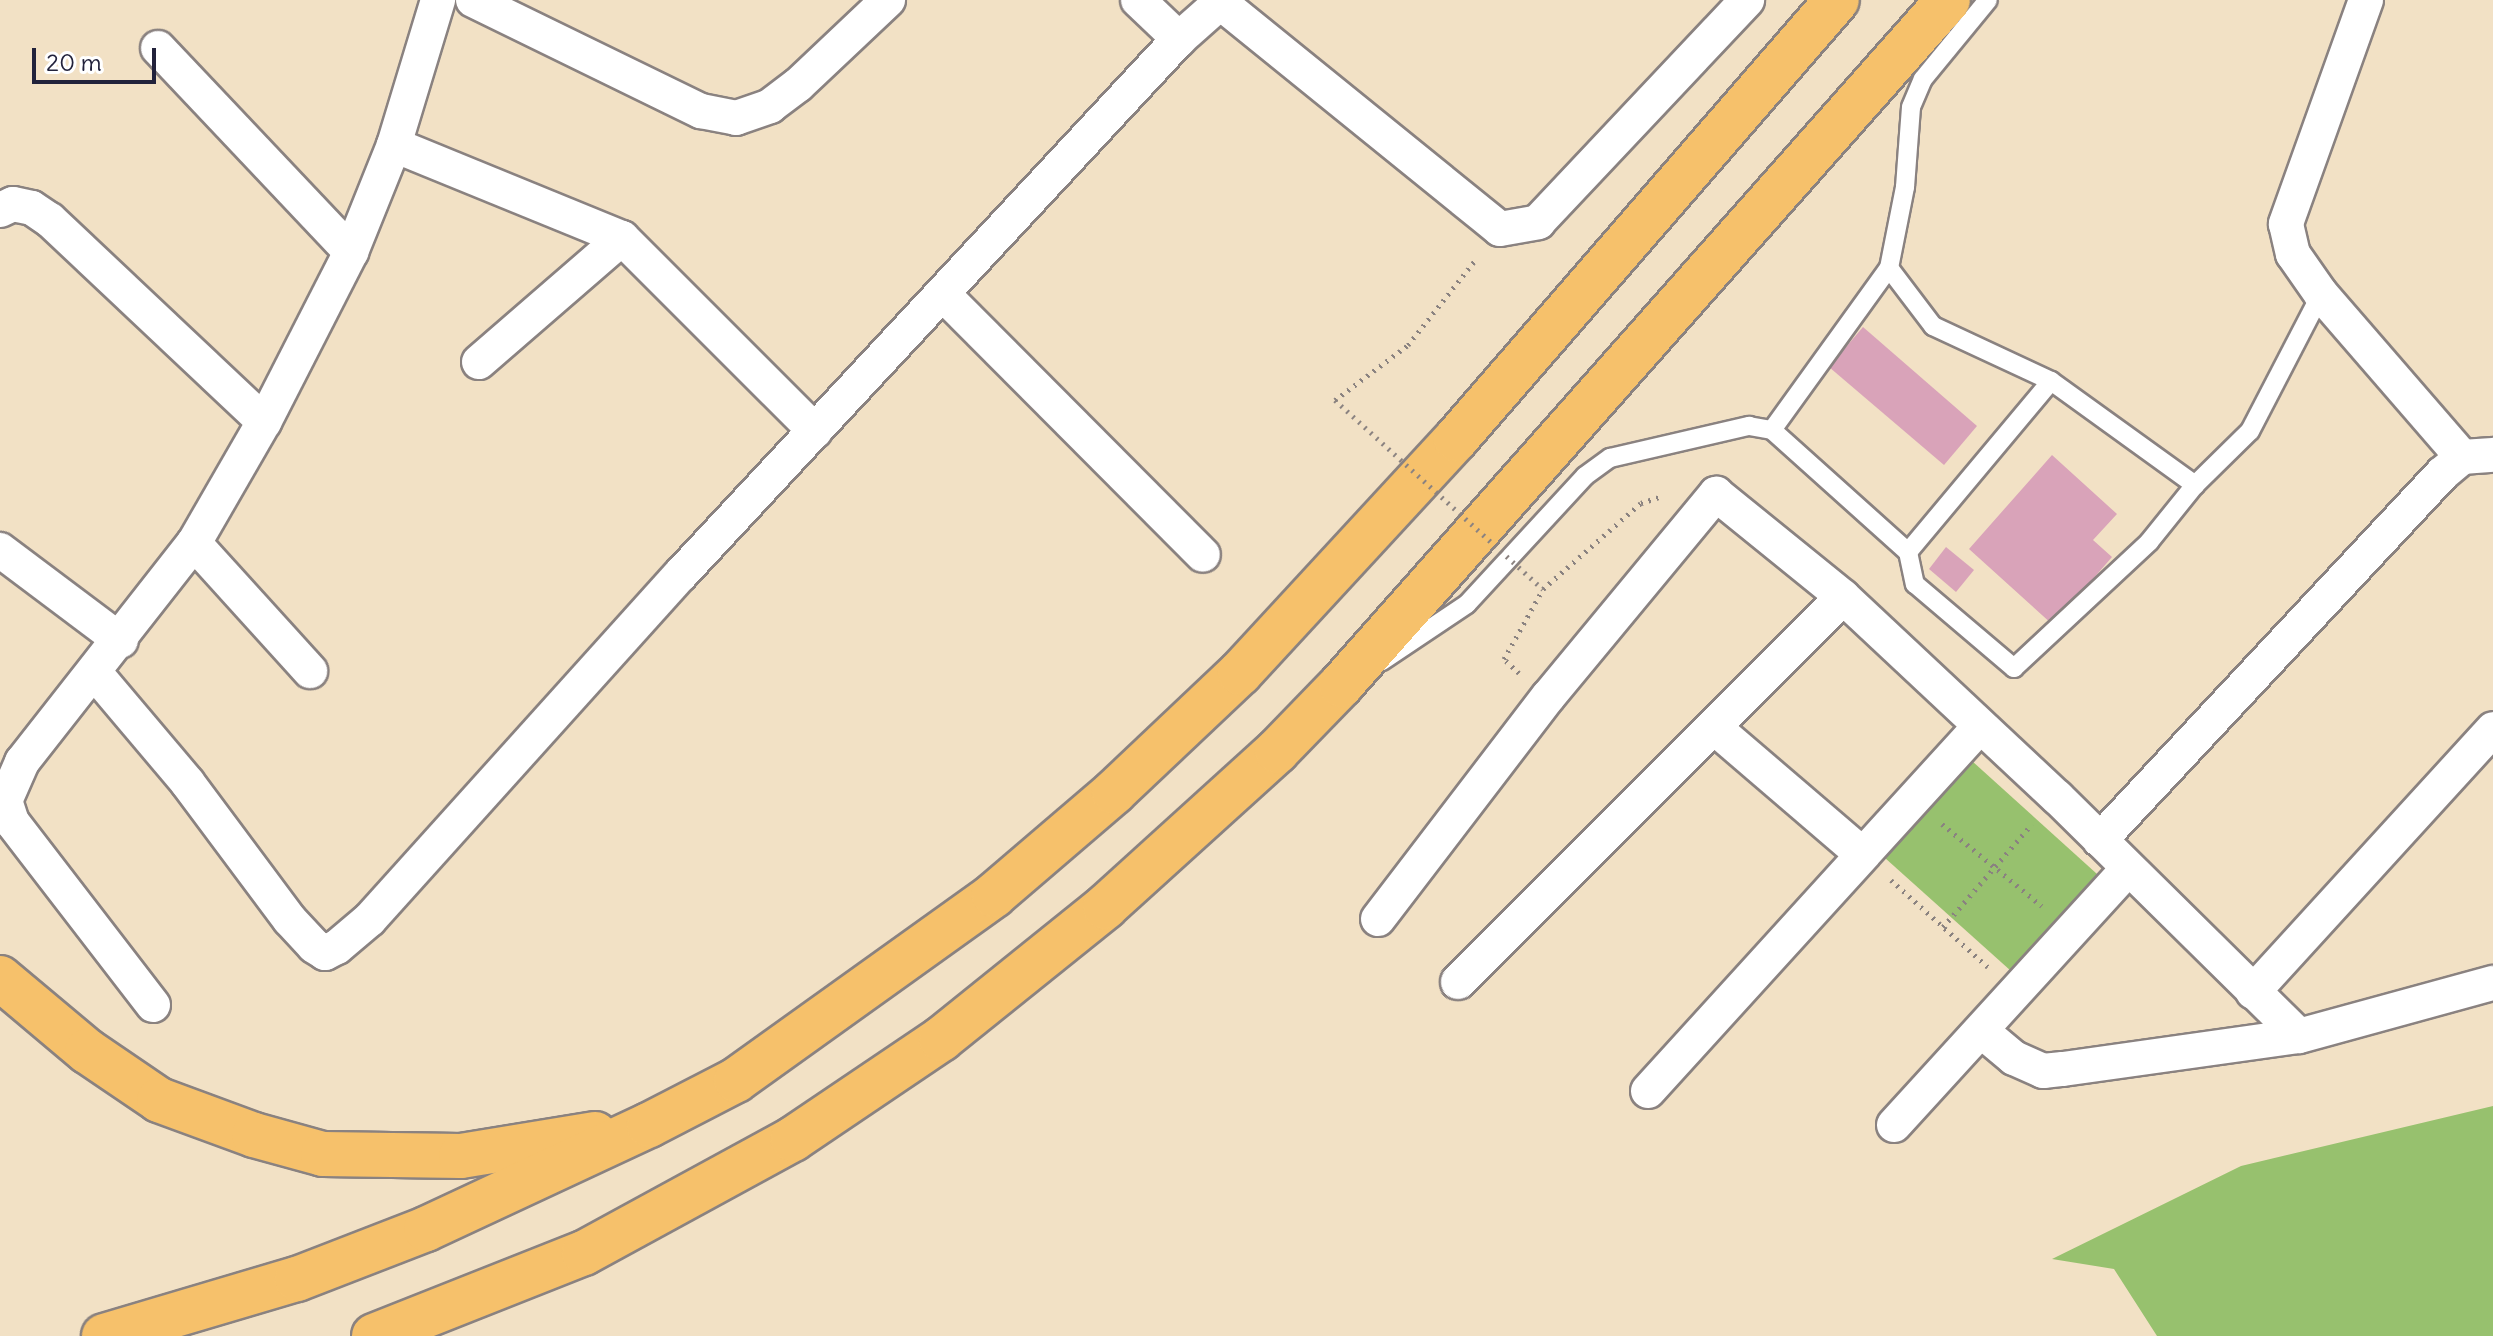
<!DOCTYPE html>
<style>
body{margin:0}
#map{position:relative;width:2493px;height:1336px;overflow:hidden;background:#f2e1c5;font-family:Delius,sans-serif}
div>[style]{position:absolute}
.green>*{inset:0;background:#97c16e}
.building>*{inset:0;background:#d9a3b9}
.path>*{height:5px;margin-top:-2.5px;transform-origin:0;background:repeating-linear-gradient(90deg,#8a8280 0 2px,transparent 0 8px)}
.roads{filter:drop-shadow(2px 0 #8a8280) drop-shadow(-2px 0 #8a8280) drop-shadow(0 2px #8a8280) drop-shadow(0 -2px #8a8280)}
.lane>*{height:18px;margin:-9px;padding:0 9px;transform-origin:9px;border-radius:9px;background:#fff}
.street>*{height:34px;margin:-17px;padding:0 17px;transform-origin:17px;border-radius:17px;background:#fff}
.highway>*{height:44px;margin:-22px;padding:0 22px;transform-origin:22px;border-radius:22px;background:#f6c16b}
.path-bridge>*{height:5px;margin-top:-2.5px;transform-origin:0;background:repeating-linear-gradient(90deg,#8a8280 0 2px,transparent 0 8px)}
span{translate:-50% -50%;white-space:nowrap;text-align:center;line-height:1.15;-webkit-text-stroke:7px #fff;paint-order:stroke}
.scale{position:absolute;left:32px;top:48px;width:124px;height:36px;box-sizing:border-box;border:4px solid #22223b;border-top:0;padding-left:10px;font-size:24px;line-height:28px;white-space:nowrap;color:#22223b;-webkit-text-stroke:6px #fff;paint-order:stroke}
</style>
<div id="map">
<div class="green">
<i style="clip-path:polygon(1972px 761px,2097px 874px,2011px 971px,1885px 858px)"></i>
<i style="clip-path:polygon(2493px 1106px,2493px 1336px,2157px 1336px,2114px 1269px,2052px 1259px,2241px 1166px)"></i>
</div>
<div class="building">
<i style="clip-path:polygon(1863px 327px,1977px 426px,1944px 465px,1829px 367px)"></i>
<i style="clip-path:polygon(2052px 455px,2117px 514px,2093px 540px,2112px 557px,2053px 625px,1969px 549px)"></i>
<i style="clip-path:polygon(1946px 547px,1974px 570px,1956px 592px,1929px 569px)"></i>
</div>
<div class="path">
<i style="left:1335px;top:400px;width:91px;rotate:-37deg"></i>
<i style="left:1408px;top:345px;width:111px;rotate:-51.6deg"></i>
<i style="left:1519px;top:673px;width:21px;rotate:-137deg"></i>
<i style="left:1504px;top:659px;width:80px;rotate:-60.9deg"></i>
<i style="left:1543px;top:589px;width:130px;rotate:-41.3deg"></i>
<i style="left:1641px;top:503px;width:22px;rotate:-18deg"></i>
<i style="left:1942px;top:824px;width:129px;rotate:39.4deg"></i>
<i style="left:1891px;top:880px;width:130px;rotate:41.9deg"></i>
<i style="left:1943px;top:927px;width:136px;rotate:-49.2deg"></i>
</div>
<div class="roads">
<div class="lane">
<i style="left:1889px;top:268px;width:73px;rotate:52.8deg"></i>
<i style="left:1933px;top:326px;width:130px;rotate:25deg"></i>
<i style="left:2051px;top:381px;width:178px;rotate:35.8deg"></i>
<i style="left:1772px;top:430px;width:200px;rotate:-54.2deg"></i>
<i style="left:1889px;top:268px;width:83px;rotate:-78.8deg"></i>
<i style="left:1905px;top:187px;width:80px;rotate:-85.7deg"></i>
<i style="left:1911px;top:107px;width:30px;rotate:-67deg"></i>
<i style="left:1923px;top:79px;width:102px;rotate:-50.6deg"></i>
<i style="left:1908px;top:552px;width:223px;rotate:-50.1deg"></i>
<i style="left:1382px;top:661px;width:102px;rotate:-33.8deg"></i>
<i style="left:1467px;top:604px;width:174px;rotate:-47.3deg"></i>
<i style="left:1585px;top:476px;width:31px;rotate:-36deg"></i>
<i style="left:1610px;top:458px;width:143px;rotate:-13deg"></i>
<i style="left:1749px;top:426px;width:23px;rotate:10deg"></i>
<i style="left:1772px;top:430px;width:183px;rotate:41.9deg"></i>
<i style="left:1908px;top:552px;width:33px;rotate:78deg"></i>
<i style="left:1915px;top:584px;width:130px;rotate:40.3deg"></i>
<i style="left:2014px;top:668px;width:185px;rotate:-43deg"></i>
<i style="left:2149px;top:542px;width:73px;rotate:-51.1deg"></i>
<i style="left:2195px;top:485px;width:77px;rotate:-44.5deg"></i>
<i style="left:2250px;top:431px;width:154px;rotate:-62.6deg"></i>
</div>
<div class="street">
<i style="left:473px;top:0;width:254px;rotate:26deg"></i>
<i style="left:701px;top:111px;width:36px;rotate:11deg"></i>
<i style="left:736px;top:118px;width:36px;rotate:-19deg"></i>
<i style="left:770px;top:106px;width:35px;rotate:-37deg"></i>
<i style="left:798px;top:85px;width:124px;rotate:-43.4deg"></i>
<i style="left:1138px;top:0;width:57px;rotate:43.6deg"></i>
<i style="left:2366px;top:0;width:238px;rotate:109.7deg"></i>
<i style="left:2286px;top:224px;width:31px;rotate:77deg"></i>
<i style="left:2293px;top:254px;width:49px;rotate:55deg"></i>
<i style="left:2321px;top:294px;width:216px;rotate:49.1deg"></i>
<i style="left:1221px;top:3px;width:359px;rotate:39deg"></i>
<i style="left:1500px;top:229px;width:39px;rotate:-10deg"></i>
<i style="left:1538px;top:222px;width:305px;rotate:-46.7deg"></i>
<i style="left:158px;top:48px;width:281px;rotate:46.6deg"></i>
<i style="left:394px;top:145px;width:246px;rotate:22.2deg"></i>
<i style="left:622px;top:238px;width:273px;rotate:45deg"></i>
<i style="left:0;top:210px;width:14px;rotate:-25deg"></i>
<i style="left:13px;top:204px;width:19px;rotate:12deg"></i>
<i style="left:32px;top:208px;width:22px;rotate:34deg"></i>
<i style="left:50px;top:220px;width:294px;rotate:43.3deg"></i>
<i style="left:943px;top:294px;width:368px;rotate:45.1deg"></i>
<i style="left:479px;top:362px;width:189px;rotate:-40.9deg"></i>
<i style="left:194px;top:543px;width:173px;rotate:47.8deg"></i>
<i style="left:0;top:550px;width:151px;rotate:36.9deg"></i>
<i style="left:95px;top:673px;width:143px;rotate:49.8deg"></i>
<i style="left:187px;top:782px;width:172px;rotate:53.3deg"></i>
<i style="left:290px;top:920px;width:35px;rotate:47deg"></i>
<i style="left:314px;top:946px;width:13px;rotate:32deg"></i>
<i style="left:325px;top:953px;width:13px;rotate:-27deg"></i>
<i style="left:337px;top:947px;width:43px;rotate:-40.3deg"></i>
<i style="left:370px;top:919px;width:464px;rotate:-48deg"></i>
<i style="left:681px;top:574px;width:731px;rotate:-47.05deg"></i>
<i style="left:1179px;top:39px;width:59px;rotate:-41.6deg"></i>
<i style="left:1716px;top:729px;width:192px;rotate:40.6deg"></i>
<i style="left:2100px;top:840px;width:501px;rotate:-46.94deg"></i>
<i style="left:2442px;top:474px;width:26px;rotate:-40deg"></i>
<i style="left:2462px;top:457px;width:31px;rotate:-4deg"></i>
<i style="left:1378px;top:919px;width:280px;rotate:-52.6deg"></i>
<i style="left:1548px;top:697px;width:264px;rotate:-50.4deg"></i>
<i style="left:1716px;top:494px;width:164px;rotate:39deg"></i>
<i style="left:1843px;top:597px;width:293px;rotate:43.1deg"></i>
<i style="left:2057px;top:797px;width:340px;rotate:44.6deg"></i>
<i style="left:1458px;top:982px;width:544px;rotate:-45deg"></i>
<i style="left:2253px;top:992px;width:356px;rotate:-47.6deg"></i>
<i style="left:153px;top:1005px;width:231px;rotate:-127.6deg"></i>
<i style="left:12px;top:822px;width:22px;rotate:-108deg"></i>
<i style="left:5px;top:801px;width:43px;rotate:-66.4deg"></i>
<i style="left:22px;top:762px;width:278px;rotate:-51.9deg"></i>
<i style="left:194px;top:543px;width:140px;rotate:-60deg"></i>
<i style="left:264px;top:422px;width:191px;rotate:-62.9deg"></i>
<i style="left:351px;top:252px;width:115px;rotate:-68.1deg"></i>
<i style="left:394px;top:145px;width:152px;rotate:-73.1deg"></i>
<i style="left:1984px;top:1033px;width:39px;rotate:40deg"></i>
<i style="left:2014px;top:1058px;width:32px;rotate:24deg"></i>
<i style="left:2043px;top:1071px;width:20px;rotate:-6deg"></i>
<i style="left:2063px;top:1069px;width:238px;rotate:-8deg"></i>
<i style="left:2299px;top:1036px;width:201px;rotate:-15.3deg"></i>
<i style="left:1648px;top:1091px;width:491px;rotate:-47.7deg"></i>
<i style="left:1894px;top:1125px;width:345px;rotate:-47.6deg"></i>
</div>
<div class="highway">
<i style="left:0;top:978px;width:114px;rotate:40deg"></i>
<i style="left:87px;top:1051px;width:87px;rotate:34.2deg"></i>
<i style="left:159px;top:1100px;width:101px;rotate:20.2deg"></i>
<i style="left:254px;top:1135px;width:72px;rotate:15.4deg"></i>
<i style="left:323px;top:1154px;width:138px;rotate:0.8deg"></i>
<i style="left:461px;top:1156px;width:136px;rotate:-9.3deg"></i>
<i style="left:104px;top:1336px;width:201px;rotate:-16.5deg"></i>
<i style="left:297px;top:1279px;width:138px;rotate:-21.2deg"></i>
<i style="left:426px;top:1229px;width:246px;rotate:-25deg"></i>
<i style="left:649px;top:1125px;width:98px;rotate:-27.3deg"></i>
<i style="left:736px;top:1080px;width:317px;rotate:-35.6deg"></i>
<i style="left:994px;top:895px;width:158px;rotate:-40.6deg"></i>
<i style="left:1114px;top:792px;width:173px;rotate:-43.4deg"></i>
<i style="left:1240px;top:673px;width:318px;rotate:-47.3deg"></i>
<i style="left:1456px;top:439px;width:581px;rotate:-49.05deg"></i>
<i style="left:374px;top:1336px;width:226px;rotate:-21.6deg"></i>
<i style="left:584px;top:1253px;width:238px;rotate:-28.6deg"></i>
<i style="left:793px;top:1139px;width:179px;rotate:-34deg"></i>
<i style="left:941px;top:1039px;width:211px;rotate:-38.8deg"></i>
<i style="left:1105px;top:907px;width:232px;rotate:-42.2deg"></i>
<i style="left:1277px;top:751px;width:92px;rotate:-45.9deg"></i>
<i style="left:1341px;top:685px;width:915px;rotate:-48.45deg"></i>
</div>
</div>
<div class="path-bridge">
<i style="left:1335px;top:400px;width:281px;rotate:42.3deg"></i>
</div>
<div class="scale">20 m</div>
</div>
